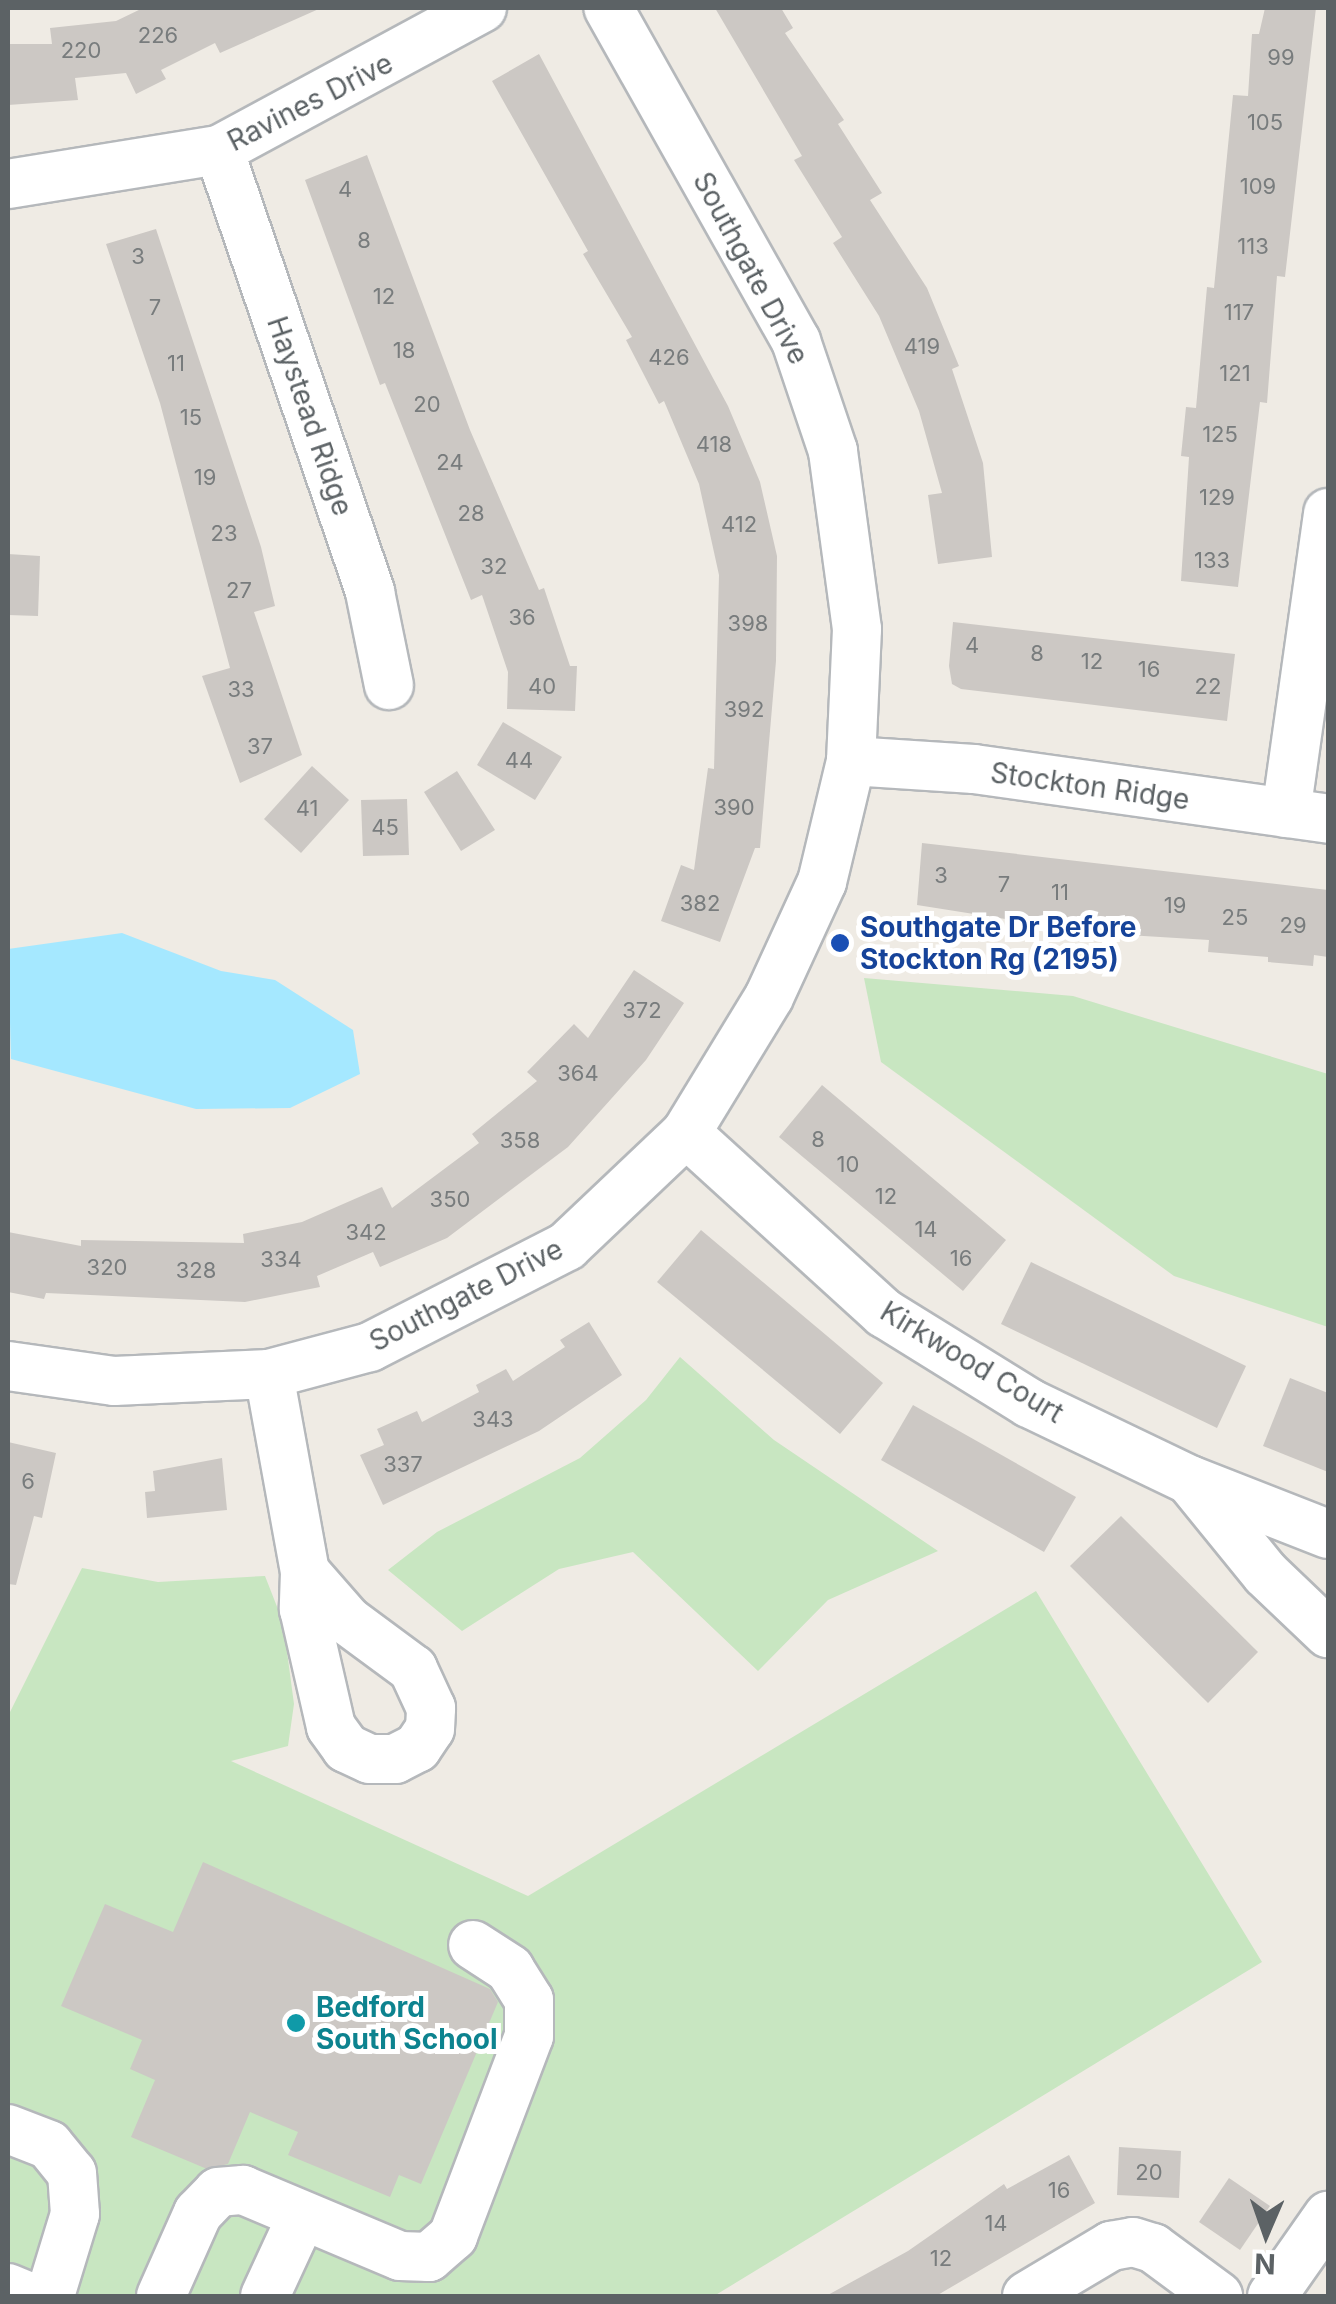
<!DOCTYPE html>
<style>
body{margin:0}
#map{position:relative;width:1336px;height:2304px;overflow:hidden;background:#efebe4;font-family:Inter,sans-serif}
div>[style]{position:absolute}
.green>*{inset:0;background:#c8e6c1}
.water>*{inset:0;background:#a5e8ff}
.building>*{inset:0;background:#ccc8c4}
.roads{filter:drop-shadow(2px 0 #b5b8bb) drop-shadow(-2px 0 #b5b8bb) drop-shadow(0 2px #b5b8bb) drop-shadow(0 -2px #b5b8bb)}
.minor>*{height:48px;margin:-24px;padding:0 24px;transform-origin:24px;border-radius:24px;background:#fff}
.dots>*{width:28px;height:28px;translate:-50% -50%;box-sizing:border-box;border:5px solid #fff;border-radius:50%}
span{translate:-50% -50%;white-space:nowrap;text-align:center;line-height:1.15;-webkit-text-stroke:10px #fff;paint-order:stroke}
.number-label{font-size:22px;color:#787c7d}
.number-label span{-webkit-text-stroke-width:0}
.street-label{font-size:28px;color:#5c6265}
.transit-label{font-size:28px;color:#164399;font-weight:700}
.left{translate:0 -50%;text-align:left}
.culture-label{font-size:28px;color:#0d838f;font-weight:700}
.frame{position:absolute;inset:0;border:10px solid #5c6265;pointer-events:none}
.north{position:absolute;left:1216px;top:2184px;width:100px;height:100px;-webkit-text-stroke:8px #fff;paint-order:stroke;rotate:182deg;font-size:28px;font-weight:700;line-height:40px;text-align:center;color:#5c6265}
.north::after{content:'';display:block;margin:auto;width:35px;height:45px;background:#5c6265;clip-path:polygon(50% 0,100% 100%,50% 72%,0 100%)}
</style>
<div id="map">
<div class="green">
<i style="clip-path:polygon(864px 978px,1073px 996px,1328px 1074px,1328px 1327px,1174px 1276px,881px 1062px)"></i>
<i style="clip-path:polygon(680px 1357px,774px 1440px,938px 1551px,828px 1600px,758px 1671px,633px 1552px,559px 1569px,462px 1631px,388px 1570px,437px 1532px,580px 1458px,646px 1400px)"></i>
<i style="clip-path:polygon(82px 1568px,158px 1582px,265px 1576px,283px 1622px,294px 1704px,288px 1746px,231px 1761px,528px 1896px,1036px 1591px,1262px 1962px,714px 2296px,8px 2296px,8px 1716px)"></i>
</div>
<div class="water">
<i style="clip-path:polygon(122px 933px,221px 971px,275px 980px,353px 1030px,360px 1074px,290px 1108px,196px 1109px,11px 1059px,8px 949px)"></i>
</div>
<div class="building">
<i style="clip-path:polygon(143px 8px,321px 8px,220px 53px,215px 43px,161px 70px,166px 79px,136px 94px,126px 73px,75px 78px,78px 100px,8px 105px,8px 44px,52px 44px,50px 28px,116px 21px)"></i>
<i style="clip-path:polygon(715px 8px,781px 8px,793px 28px,785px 33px,844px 120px,838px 124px,882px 193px,870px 200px,927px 288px,959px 366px,952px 369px,983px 463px,992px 557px,938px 564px,928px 495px,942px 493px,919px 411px,879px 316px,833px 243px,842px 237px,794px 160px,802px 156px)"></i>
<i style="clip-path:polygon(1265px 8px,1316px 8px,1285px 277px,1277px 276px,1267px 403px,1260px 402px,1238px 587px,1181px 581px,1189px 457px,1181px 456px,1186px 407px,1196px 408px,1207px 287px,1214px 288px,1233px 95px,1248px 96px,1252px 34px,1259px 34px)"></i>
<i style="clip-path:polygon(539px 54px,728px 406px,760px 482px,777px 556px,776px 661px,760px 848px,755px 848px,720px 942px,661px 921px,681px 865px,694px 870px,708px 768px,714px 769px,719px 575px,699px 484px,664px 401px,659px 404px,626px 340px,632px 337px,583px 254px,588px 251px,492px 81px)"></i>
<i style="clip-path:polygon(367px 155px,470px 430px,539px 590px,544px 588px,570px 666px,577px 666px,575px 711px,507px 709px,508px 672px,482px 595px,471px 600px,385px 383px,380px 385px,305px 180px)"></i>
<i style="clip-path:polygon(156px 229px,261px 547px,275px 606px,254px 612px,302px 755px,240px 783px,202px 676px,230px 668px,160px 403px,106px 244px)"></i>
<i style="clip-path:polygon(8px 554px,40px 556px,38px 616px,8px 615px)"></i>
<i style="clip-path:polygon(953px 622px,1235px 654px,1227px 721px,961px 689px,952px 684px,949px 666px)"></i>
<i style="clip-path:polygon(503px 722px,562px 757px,535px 800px,477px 765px)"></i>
<i style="clip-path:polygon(312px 766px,349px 800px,301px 853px,264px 819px)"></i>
<i style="clip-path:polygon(457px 771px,495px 830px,461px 851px,424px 792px)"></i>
<i style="clip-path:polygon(407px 799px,409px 855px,363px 856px,361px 800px)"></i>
<i style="clip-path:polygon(922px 843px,1328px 890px,1328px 957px,1314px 955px,1313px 966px,1268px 962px,1268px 957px,1208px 952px,1209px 940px,1095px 933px,917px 905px)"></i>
<i style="clip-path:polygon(634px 970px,684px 1003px,646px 1060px,568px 1147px,447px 1238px,380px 1267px,373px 1252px,317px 1276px,320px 1287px,245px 1302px,46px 1293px,44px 1299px,8px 1292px,8px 1232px,81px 1246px,81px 1240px,244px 1243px,243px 1234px,302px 1222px,382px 1187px,392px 1208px,479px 1143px,472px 1134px,537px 1081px,527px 1072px,574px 1024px,588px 1038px)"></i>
<i style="clip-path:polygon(822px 1085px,1006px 1240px,963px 1291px,779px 1137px)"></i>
<i style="clip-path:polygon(701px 1230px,883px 1383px,840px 1434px,657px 1282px)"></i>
<i style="clip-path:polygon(1031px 1262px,1246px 1366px,1217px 1428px,1001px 1324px)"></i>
<i style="clip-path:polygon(589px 1322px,622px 1375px,539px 1431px,383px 1505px,360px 1455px,384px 1445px,377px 1429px,417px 1411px,422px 1422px,479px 1392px,476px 1385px,506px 1369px,513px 1381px,565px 1347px,560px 1340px)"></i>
<i style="clip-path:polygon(1290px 1378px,1328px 1393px,1328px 1472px,1263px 1446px)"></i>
<i style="clip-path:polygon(913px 1405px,1076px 1497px,1044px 1552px,881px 1460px)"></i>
<i style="clip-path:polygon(8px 1442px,56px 1453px,42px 1518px,34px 1516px,16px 1585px,8px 1584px)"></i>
<i style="clip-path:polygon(222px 1458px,227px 1510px,147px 1518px,145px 1492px,155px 1491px,153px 1471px)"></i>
<i style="clip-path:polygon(1121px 1516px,1258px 1652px,1208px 1703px,1070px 1566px)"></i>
<i style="clip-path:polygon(203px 1862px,490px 1989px,498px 2002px,421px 2184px,399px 2175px,390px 2197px,288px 2155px,298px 2132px,250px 2112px,228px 2164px,207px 2169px,131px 2137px,155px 2080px,130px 2069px,142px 2040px,61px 2006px,105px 1904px,173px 1932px)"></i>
<i style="clip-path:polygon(1119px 2147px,1181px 2151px,1179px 2198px,1117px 2195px)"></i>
<i style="clip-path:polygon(1069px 2155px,1095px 2203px,936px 2296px,826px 2296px,908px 2251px,1004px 2184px,1007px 2189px)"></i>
<i style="clip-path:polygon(1229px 2178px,1270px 2206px,1240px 2250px,1199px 2222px)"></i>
</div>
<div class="roads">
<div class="minor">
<i style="left:219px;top:150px;width:467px;rotate:71.1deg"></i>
<i style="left:370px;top:592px;width:95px;rotate:78.5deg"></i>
<i style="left:8px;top:184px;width:214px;rotate:-9.2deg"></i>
<i style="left:219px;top:150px;width:299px;rotate:-28.4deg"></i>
<i style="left:851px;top:761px;width:123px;rotate:3.7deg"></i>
<i style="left:974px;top:769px;width:358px;rotate:8deg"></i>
<i style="left:1286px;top:813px;width:303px;rotate:-82deg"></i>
<i style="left:686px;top:1133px;width:268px;rotate:42.3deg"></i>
<i style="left:884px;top:1313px;width:171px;rotate:31.8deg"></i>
<i style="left:1029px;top:1403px;width:178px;rotate:25.6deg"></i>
<i style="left:1190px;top:1480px;width:148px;rotate:21.4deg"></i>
<i style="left:8px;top:1366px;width:107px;rotate:8.1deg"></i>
<i style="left:114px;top:1381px;width:155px;rotate:-2.6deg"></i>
<i style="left:269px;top:1374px;width:105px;rotate:-15deg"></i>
<i style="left:370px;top:1347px;width:221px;rotate:-27.1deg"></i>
<i style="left:567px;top:1246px;width:164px;rotate:-43.5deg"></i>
<i style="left:686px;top:1133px;width:159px;rotate:-58.6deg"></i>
<i style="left:769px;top:997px;width:127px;rotate:-65.3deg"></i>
<i style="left:822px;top:882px;width:124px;rotate:-76.5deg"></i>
<i style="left:851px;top:761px;width:132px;rotate:-87.4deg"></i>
<i style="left:857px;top:629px;width:180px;rotate:-97.7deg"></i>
<i style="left:833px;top:451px;width:116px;rotate:-108.6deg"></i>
<i style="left:796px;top:341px;width:382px;rotate:-119.4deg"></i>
<i style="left:269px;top:1374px;width:201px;rotate:79.7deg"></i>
<i style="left:305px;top:1572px;width:37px;rotate:92deg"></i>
<i style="left:304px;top:1609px;width:121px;rotate:77.1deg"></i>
<i style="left:331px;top:1727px;width:26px;rotate:54deg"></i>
<i style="left:346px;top:1748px;width:26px;rotate:25deg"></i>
<i style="left:370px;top:1759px;width:25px"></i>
<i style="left:395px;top:1759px;width:25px;rotate:-27deg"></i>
<i style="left:417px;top:1748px;width:23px;rotate:-56deg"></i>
<i style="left:430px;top:1729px;width:21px;rotate:-87deg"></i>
<i style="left:431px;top:1708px;width:43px;rotate:-114.8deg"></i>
<i style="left:413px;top:1669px;width:81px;rotate:-143.6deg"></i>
<i style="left:348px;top:1621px;width:65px;rotate:-131.3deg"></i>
<i style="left:1192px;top:1483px;width:117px;rotate:50.9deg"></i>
<i style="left:1266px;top:1574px;width:86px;rotate:43.6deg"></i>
<i style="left:8px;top:2129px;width:44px;rotate:21.3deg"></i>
<i style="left:49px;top:2145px;width:36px;rotate:51deg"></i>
<i style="left:72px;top:2173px;width:41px;rotate:85.8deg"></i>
<i style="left:75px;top:2214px;width:86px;rotate:107deg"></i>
<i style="left:8px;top:2288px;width:21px;rotate:23deg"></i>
<i style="left:161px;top:2296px;width:91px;rotate:-66deg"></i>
<i style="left:198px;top:2213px;width:29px;rotate:-46deg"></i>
<i style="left:218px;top:2192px;width:25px;rotate:-5deg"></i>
<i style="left:243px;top:2190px;width:170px;rotate:22.8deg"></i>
<i style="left:400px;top:2256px;width:29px;rotate:2deg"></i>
<i style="left:429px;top:2257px;width:32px;rotate:-41deg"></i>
<i style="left:453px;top:2236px;width:214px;rotate:-69.2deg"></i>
<i style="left:529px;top:2036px;width:36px;rotate:-90deg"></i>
<i style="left:529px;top:2000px;width:36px;rotate:-122deg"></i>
<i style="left:510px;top:1969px;width:44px;rotate:-147deg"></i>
<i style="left:265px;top:2296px;width:88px;rotate:-65.2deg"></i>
<i style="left:1027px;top:2296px;width:98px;rotate:-30.8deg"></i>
<i style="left:1111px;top:2246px;width:22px;rotate:-10deg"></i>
<i style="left:1133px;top:2242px;width:21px;rotate:17deg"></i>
<i style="left:1153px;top:2248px;width:81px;rotate:36.4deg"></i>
<i style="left:1272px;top:2296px;width:98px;rotate:-55deg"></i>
</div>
</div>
<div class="dots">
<i style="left:840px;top:943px;background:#1a4fb4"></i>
<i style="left:296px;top:2023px;background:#0f9aa8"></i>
</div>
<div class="number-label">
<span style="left:158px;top:36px">226</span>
<span style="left:81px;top:51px">220</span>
<span style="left:1281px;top:58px">99</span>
<span style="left:1265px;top:123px">105</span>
<span style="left:1258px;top:187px">109</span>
<span style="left:345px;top:190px">4</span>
<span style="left:364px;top:241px">8</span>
<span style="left:1253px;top:247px">113</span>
<span style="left:138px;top:257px">3</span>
<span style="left:384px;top:297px">12</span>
<span style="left:155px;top:308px">7</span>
<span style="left:1239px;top:313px">117</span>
<span style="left:922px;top:347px">419</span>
<span style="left:404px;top:351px">18</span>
<span style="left:669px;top:358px">426</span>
<span style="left:176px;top:364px">11</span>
<span style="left:1235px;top:374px">121</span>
<span style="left:427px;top:405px">20</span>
<span style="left:191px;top:418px">15</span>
<span style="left:1220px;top:435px">125</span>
<span style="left:714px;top:445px">418</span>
<span style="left:450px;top:463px">24</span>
<span style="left:205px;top:478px">19</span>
<span style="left:1217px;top:498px">129</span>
<span style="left:471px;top:514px">28</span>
<span style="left:739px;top:525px">412</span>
<span style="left:224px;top:534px">23</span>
<span style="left:1212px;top:561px">133</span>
<span style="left:494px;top:567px">32</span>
<span style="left:239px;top:591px">27</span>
<span style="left:522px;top:618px">36</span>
<span style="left:748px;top:624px">398</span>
<span style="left:972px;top:646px">4</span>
<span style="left:1037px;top:654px">8</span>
<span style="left:1092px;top:662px">12</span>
<span style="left:1149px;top:670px">16</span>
<span style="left:542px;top:687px">40</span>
<span style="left:1208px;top:687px">22</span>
<span style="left:241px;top:690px">33</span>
<span style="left:744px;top:710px">392</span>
<span style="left:260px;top:747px">37</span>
<span style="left:519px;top:761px">44</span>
<span style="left:734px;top:808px">390</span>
<span style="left:307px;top:809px">41</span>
<span style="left:385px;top:828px">45</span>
<span style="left:941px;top:876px">3</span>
<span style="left:1004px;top:885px">7</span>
<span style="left:1060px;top:893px">11</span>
<span style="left:700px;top:904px">382</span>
<span style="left:1175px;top:906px">19</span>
<span style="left:1235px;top:918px">25</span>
<span style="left:1293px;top:926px">29</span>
<span style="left:642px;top:1011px">372</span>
<span style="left:578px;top:1074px">364</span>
<span style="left:818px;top:1140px">8</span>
<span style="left:520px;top:1141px">358</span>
<span style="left:848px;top:1165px">10</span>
<span style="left:886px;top:1197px">12</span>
<span style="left:450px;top:1200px">350</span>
<span style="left:926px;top:1230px">14</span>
<span style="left:366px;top:1233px">342</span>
<span style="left:961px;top:1259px">16</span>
<span style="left:281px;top:1260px">334</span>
<span style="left:107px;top:1268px">320</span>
<span style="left:196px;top:1271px">328</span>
<span style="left:493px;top:1420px">343</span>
<span style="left:403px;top:1465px">337</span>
<span style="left:28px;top:1482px">6</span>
<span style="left:1149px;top:2173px">20</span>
<span style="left:1059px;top:2191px">16</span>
<span style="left:996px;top:2224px">14</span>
<span style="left:941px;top:2259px">12</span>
</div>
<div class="street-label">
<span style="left:310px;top:102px;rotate:-27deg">Ravines Drive</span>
<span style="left:751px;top:268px;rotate:62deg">Southgate Drive</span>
<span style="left:310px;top:416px;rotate:71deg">Haystead Ridge</span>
<span style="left:1090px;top:786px;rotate:8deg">Stockton Ridge</span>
<span style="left:466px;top:1295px;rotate:-27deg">Southgate Drive</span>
<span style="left:972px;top:1362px;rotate:31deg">Kirkwood Court</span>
</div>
<div class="transit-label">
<span class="left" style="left:860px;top:943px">Southgate Dr Before<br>Stockton Rg (2195)</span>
</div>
<div class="culture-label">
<span class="left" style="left:316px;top:2023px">Bedford<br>South School</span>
</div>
<div class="frame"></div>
<div class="north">N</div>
</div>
